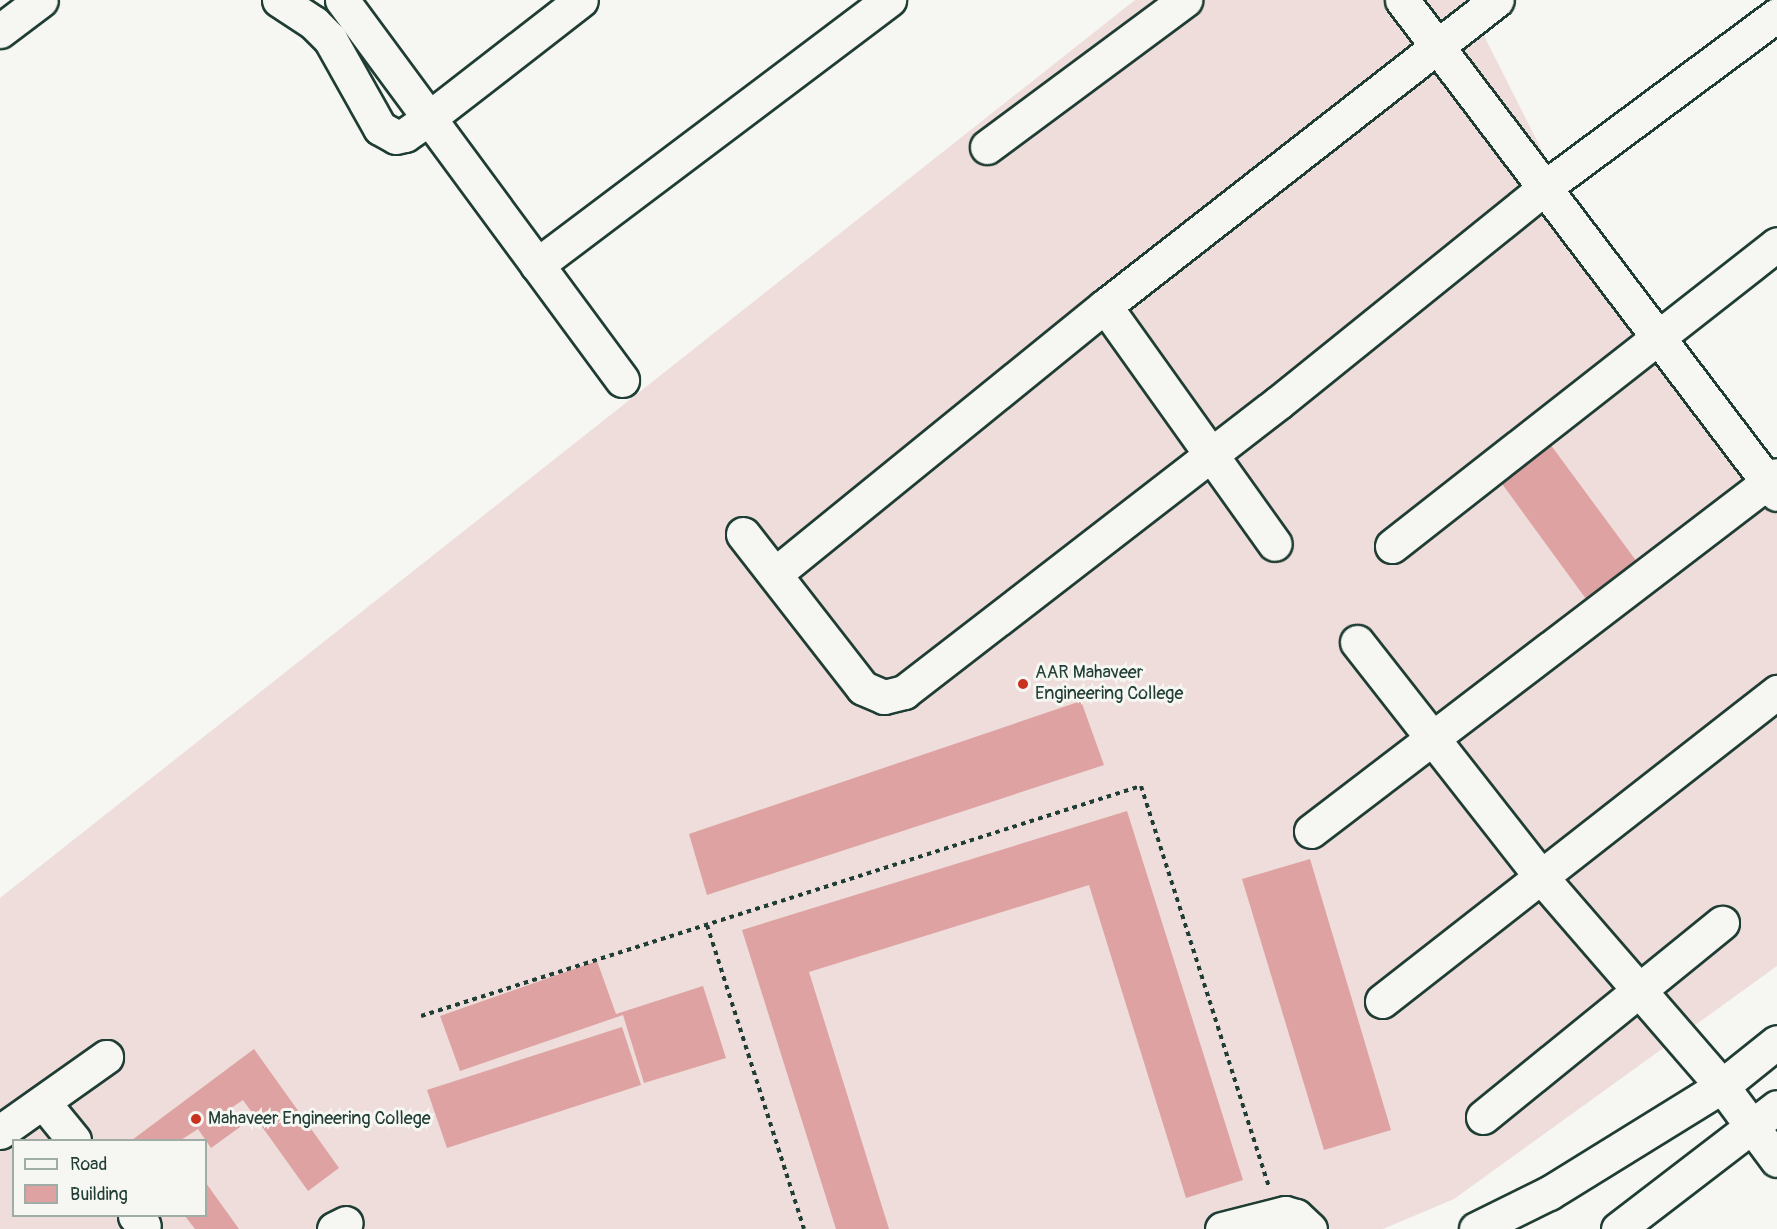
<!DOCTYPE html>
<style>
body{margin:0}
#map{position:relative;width:1777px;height:1229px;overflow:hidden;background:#f6f6f2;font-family:Pangolin,sans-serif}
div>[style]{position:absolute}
.built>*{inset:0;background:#eeddda}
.building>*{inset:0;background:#dda2a1}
.path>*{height:4px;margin-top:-2px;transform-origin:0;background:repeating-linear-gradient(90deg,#1f3d34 0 4.5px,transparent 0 9px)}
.roads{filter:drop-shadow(2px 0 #1f3d34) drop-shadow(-2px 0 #1f3d34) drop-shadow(0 2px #1f3d34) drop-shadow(0 -2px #1f3d34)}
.minor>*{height:33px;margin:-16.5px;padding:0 16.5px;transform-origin:16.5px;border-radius:16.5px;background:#f6f6f2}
.dots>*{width:16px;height:16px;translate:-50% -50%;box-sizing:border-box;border:3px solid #f6f6f2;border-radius:50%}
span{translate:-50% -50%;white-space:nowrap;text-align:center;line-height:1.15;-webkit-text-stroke:6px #f6f6f2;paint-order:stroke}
.poi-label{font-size:18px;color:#1f3d34}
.left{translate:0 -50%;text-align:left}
.legend{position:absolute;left:12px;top:1139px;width:195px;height:78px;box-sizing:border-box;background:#f6f6f2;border:2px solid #a0aca6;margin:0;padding:8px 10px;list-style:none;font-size:18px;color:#1f3d34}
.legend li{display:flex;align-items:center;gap:12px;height:30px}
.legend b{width:30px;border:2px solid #a0aca6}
</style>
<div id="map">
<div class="built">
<i style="clip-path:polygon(evenodd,1135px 0,1466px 0,1642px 349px,1777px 471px,1777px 966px,1454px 1199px,1383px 1229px,0 1229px,0 898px,1135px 0,14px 1140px,206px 1140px,206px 1216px,14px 1216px,14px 1140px)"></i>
</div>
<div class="building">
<i style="clip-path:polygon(1550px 444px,1640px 566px,1589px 603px,1500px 481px)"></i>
<i style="clip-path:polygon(1081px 701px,1104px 765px,707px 895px,689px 834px)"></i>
<i style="clip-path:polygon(1127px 811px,1243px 1180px,1186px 1198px,1089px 885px,809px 972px,889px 1229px,836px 1229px,742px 930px)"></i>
<i style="clip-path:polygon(1310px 859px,1391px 1130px,1324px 1150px,1242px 879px)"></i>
<i style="clip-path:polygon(597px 961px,616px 1014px,703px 986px,726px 1058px,644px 1083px,623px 1015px,460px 1071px,440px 1016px)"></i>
<i style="clip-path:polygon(622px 1027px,641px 1085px,447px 1148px,427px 1090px)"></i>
<i style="clip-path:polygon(254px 1049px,339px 1168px,308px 1191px,243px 1100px,228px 1110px,240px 1127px,211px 1148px,198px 1129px,181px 1140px,132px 1140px)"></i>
<i style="clip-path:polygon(206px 1183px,239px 1229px,195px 1229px,185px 1216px,206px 1216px)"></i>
</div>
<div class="path">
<i style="left:707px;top:925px;width:319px;rotate:72.3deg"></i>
<i style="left:421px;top:1016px;width:756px;rotate:-17.72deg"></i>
<i style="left:1141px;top:786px;width:419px;rotate:72.3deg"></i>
</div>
<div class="roads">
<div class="minor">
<i style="left:279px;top:0;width:42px;rotate:33.3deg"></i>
<i style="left:314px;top:23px;width:23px;rotate:45deg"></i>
<i style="left:330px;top:39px;width:102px;rotate:60.7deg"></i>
<i style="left:380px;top:128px;width:18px;rotate:29deg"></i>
<i style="left:396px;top:137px;width:9px;rotate:-13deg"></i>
<i style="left:405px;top:135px;width:29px;rotate:-35deg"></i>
<i style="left:429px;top:118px;width:192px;rotate:-37.8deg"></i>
<i style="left:342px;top:0;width:472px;rotate:53.6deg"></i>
<i style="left:1402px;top:0;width:620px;rotate:52.8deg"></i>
<i style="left:0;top:31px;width:51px;rotate:-37.1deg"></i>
<i style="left:987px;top:147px;width:247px;rotate:-36.6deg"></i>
<i style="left:537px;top:265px;width:441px;rotate:-37deg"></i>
<i style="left:1105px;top:306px;width:292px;rotate:54.5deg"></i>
<i style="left:743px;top:534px;width:195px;rotate:52.1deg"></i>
<i style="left:863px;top:688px;width:23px;rotate:23deg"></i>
<i style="left:884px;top:697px;width:21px;rotate:-14deg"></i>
<i style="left:904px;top:692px;width:473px;rotate:-37.7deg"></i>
<i style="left:1278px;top:403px;width:342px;rotate:-38.9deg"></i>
<i style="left:1544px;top:188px;width:290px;rotate:-36.6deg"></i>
<i style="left:1392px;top:546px;width:489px;rotate:-38.1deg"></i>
<i style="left:775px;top:574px;width:425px;rotate:-39.1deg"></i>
<i style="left:1105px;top:306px;width:497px;rotate:-38deg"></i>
<i style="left:1357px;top:642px;width:298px;rotate:51.9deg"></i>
<i style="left:1541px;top:877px;width:276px;rotate:49.1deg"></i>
<i style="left:1722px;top:1086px;width:92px;rotate:53.4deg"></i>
<i style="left:1311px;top:831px;width:586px;rotate:-37.38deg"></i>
<i style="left:1382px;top:1001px;width:502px;rotate:-38.04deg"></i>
<i style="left:43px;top:1102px;width:49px;rotate:50.8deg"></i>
<i style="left:1483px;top:1117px;width:308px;rotate:-39.1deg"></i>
<i style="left:0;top:1132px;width:130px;rotate:-35.3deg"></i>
<i style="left:135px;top:1216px;width:13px;rotate:48deg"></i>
<i style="left:334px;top:1229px;width:13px;rotate:-27deg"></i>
<i style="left:1222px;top:1229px;width:65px;rotate:-14.3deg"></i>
<i style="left:1285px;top:1213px;width:11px;rotate:15deg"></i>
<i style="left:1296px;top:1216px;width:19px;rotate:43deg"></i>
<i style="left:1476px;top:1229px;width:81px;rotate:-26.3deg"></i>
<i style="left:1549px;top:1193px;width:203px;rotate:-31.7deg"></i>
<i style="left:1722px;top:1086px;width:70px;rotate:-38.7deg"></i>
<i style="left:1618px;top:1229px;width:200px;rotate:-37.5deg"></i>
</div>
</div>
<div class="dots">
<i style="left:1023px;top:684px;background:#c8321e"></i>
<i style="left:196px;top:1119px;background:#c8321e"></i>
</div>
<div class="poi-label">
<span class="left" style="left:1035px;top:684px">AAR Mahaveer<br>Engineering College</span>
<span class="left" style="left:208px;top:1119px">Mahaveer Engineering College</span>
</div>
<ul class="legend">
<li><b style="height:8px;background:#f6f6f2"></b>Road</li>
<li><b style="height:16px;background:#dda2a1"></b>Building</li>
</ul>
</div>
